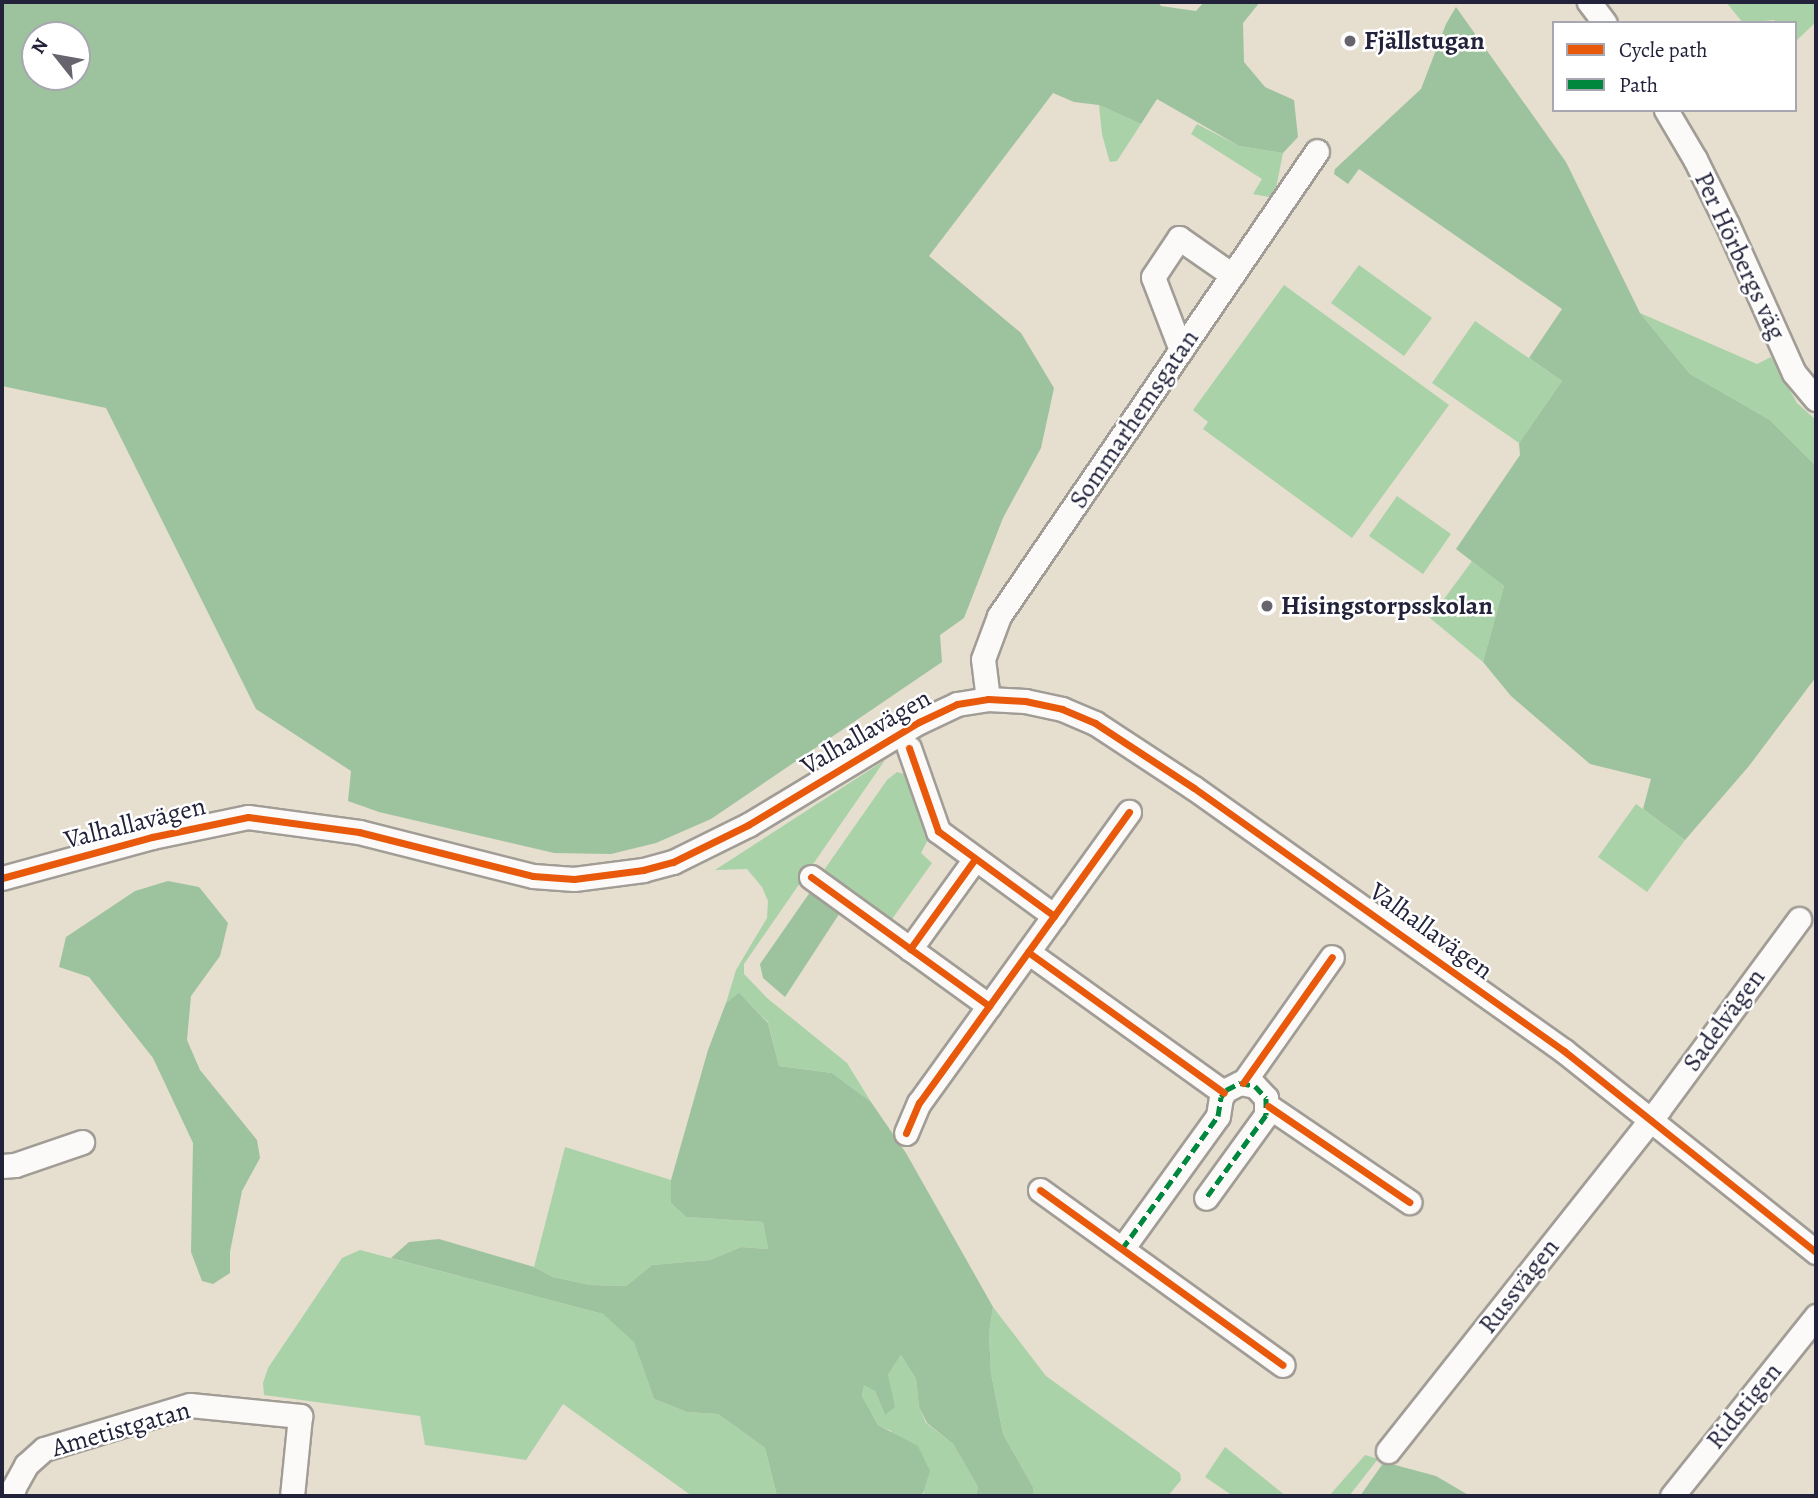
<!DOCTYPE html>
<meta charset="utf-8">
<style>
body{margin:0}
#map{position:relative;width:1818px;height:1498px;overflow:hidden;background:#e6dece;font-family:Alegreya,serif}
div>[style]{position:absolute}
.green>*{inset:0;background:#aad2a9}
.forest>*{inset:0;background:#9dc39e}
.roads{filter:drop-shadow(2px 0 #a19d96) drop-shadow(-2px 0 #a19d96) drop-shadow(0 2px #a19d96) drop-shadow(0 -2px #a19d96)}
.minor>*{height:23px;margin:-11.5px;padding:0 11.5px;transform-origin:11.5px;border-radius:11.5px;background:#fbfaf8}
.quiet>*{height:5px;margin-top:-2.5px;transform-origin:0;background:repeating-linear-gradient(90deg,#00873e 0 10px,transparent 0 15px)}
.cycleway>*{height:7px;margin:-3.5px;padding:0 3.5px;transform-origin:3.5px;border-radius:3.5px;background:#e8590c}
.dots>*{width:19px;height:19px;translate:-50% -50%;box-sizing:border-box;border:4px solid #fff;border-radius:50%}
span{translate:-50% -50%;white-space:nowrap;text-align:center;line-height:1.15;-webkit-text-stroke:5px #fff;paint-order:stroke}
.poi-label{font-size:26px;color:#22223b;font-weight:700}
.left{translate:0 -50%;text-align:left}
.street-label{font-size:26px;color:#22223b}
.frame{position:absolute;inset:0;border:4px solid #22223b;pointer-events:none}
.legend{position:absolute;left:1552px;top:21px;width:245px;height:91px;box-sizing:border-box;background:#fff;border:2px solid #a7a7b1;margin:0;padding:9px 12px;list-style:none;font-size:21px;color:#22223b}
.legend li{display:flex;align-items:center;gap:14px;height:35px}
.legend b{width:35px;border:2px solid #a7a7b1}
.north{position:absolute;left:21px;top:21px;width:70px;height:70px;box-sizing:border-box;background:#fff;border:2px solid #a7a7b1;border-radius:50%;rotate:301deg;font-size:19px;font-weight:700;line-height:28px;text-align:center;color:#22223b}
.north::after{content:'';display:block;margin:auto;width:24px;height:32px;background:#67646e;clip-path:polygon(50% 0,100% 100%,50% 72%,0 100%)}
</style>
<div id="map">
<div class="green">
<i style="clip-path:polygon(1726px 2px,1816px 2px,1816px 22px,1795px 42px,1795px 23px,1776px 23px,1774px 20px,1743px 23px)"></i>
<i style="clip-path:polygon(1099px 105px,1141px 124px,1117px 161px,1110px 162px,1108px 156px,1102px 134px)"></i>
<i style="clip-path:polygon(1197px 124px,1239px 146px,1283px 153px,1276px 188px,1269px 197px,1253px 194px,1262px 179px,1191px 134px)"></i>
<i style="clip-path:polygon(1359px 265px,1432px 318px,1404px 356px,1331px 303px)"></i>
<i style="clip-path:polygon(1284px 285px,1449px 405px,1352px 538px,1203px 429px,1208px 422px,1193px 410px)"></i>
<i style="clip-path:polygon(1640px 313px,1757px 364px,1771px 357px,1797px 403px,1816px 420px,1816px 466px,1770px 420px,1690px 374px)"></i>
<i style="clip-path:polygon(1475px 321px,1562px 381px,1519px 443px,1432px 383px)"></i>
<i style="clip-path:polygon(1397px 496px,1451px 534px,1423px 574px,1369px 536px)"></i>
<i style="clip-path:polygon(1472px 561px,1504px 586px,1483px 662px,1430px 618px)"></i>
<i style="clip-path:polygon(885px 760px,744px 964px,744px 974px,767px 998px,847px 1063px,871px 1102px,832px 1073px,779px 1066px,768px 1022px,739px 994px,726px 1003px,736px 970px,767px 918px,768px 901px,762px 887px,747px 869px,715px 870px)"></i>
<i style="clip-path:polygon(897px 772px,908px 775px,931px 834px,921px 853px,932px 863px,887px 926px,829px 884px,824px 870px,887px 780px)"></i>
<i style="clip-path:polygon(1636px 804px,1685px 840px,1647px 892px,1598px 857px)"></i>
<i style="clip-path:polygon(565px 1147px,671px 1180px,671px 1203px,686px 1217px,763px 1222px,768px 1249px,741px 1247px,710px 1260px,652px 1265px,626px 1286px,590px 1285px,553px 1277px,534px 1267px)"></i>
<i style="clip-path:polygon(360px 1250px,603px 1314px,634px 1341px,654px 1399px,687px 1412px,718px 1414px,765px 1448px,777px 1496px,692px 1496px,563px 1404px,526px 1460px,425px 1445px,420px 1416px,264px 1395px,263px 1383px,268px 1368px,342px 1258px)"></i>
<i style="clip-path:polygon(993px 1307px,1046px 1376px,1180px 1473px,1181px 1480px,1168px 1496px,1034px 1496px,1033px 1487px,1003px 1434px,991px 1373px,989px 1334px)"></i>
<i style="clip-path:polygon(901px 1355px,916px 1379px,919px 1407px,926px 1423px,953px 1444px,978px 1487px,976px 1496px,922px 1496px,924px 1493px,891px 1431px,878px 1425px,862px 1396px,864px 1384px,875px 1391px,885px 1415px,888px 1375px)"></i>
<i style="clip-path:polygon(1225px 1447px,1286px 1496px,1233px 1496px,1205px 1477px)"></i>
<i style="clip-path:polygon(1365px 1455px,1378px 1459px,1349px 1496px,1329px 1496px)"></i>
</div>
<div class="forest">
<i style="clip-path:polygon(evenodd,2px 2px,1158px 2px,1161px 6px,1196px 11px,1204px 2px,1260px 2px,1243px 23px,1244px 62px,1265px 87px,1294px 100px,1298px 137px,1283px 153px,1239px 146px,1157px 99px,1141px 124px,1099px 105px,1074px 102px,1053px 93px,929px 256px,1021px 333px,1054px 388px,1041px 448px,1003px 518px,964px 618px,940px 635px,942px 662px,711px 819px,656px 843px,611px 854px,554px 853px,379px 812px,348px 801px,351px 771px,256px 709px,106px 408px,2px 386px,2px 2px,77px 35px,77px 77px,35px 77px,35px 35px,77px 35px)"></i>
<i style="clip-path:polygon(1456px 7px,1566px 162px,1640px 313px,1690px 374px,1770px 420px,1816px 466px,1816px 677px,1749px 766px,1685px 840px,1643px 809px,1651px 779px,1590px 764px,1511px 696px,1483px 662px,1504px 586px,1456px 549px,1520px 455px,1519px 443px,1562px 381px,1529px 358px,1562px 309px,1359px 169px,1348px 184px,1334px 174px,1335px 169px,1421px 89px,1446px 24px)"></i>
<i style="clip-path:polygon(168px 881px,199px 887px,228px 923px,220px 956px,191px 996px,187px 1040px,200px 1070px,257px 1140px,260px 1158px,242px 1191px,230px 1252px,230px 1273px,213px 1284px,202px 1281px,191px 1252px,193px 1143px,153px 1058px,89px 977px,59px 967px,66px 937px,135px 891px)"></i>
<i style="clip-path:polygon(815px 885px,843px 908px,785px 997px,763px 978px,760px 964px)"></i>
<i style="clip-path:polygon(739px 993px,768px 1023px,779px 1066px,832px 1073px,871px 1102px,906px 1153px,993px 1307px,989px 1334px,991px 1373px,1003px 1434px,1033px 1487px,1034px 1496px,976px 1496px,978px 1487px,953px 1444px,927px 1423px,919px 1407px,916px 1379px,901px 1355px,888px 1375px,895px 1407px,885px 1415px,875px 1391px,864px 1385px,862px 1396px,878px 1425px,918px 1446px,930px 1471px,922px 1496px,777px 1496px,765px 1448px,718px 1414px,687px 1412px,654px 1399px,634px 1342px,603px 1314px,391px 1258px,409px 1242px,439px 1239px,534px 1267px,553px 1277px,590px 1285px,626px 1286px,652px 1265px,710px 1260px,741px 1247px,768px 1249px,763px 1222px,686px 1217px,671px 1203px,671px 1180px,708px 1050px,726px 1003px)"></i>
<i style="clip-path:polygon(1384px 1462px,1436px 1476px,1470px 1496px,1360px 1496px)"></i>
</div>
<div class="roads">
<div class="minor">
<i style="left:1589px;top:2px;width:26px;rotate:53deg"></i>
<i style="left:1666px;top:110px;width:57px;rotate:59.4deg"></i>
<i style="left:1695px;top:159px;width:72px;rotate:63.8deg"></i>
<i style="left:1727px;top:224px;width:163px;rotate:65.8deg"></i>
<i style="left:1794px;top:373px;width:34px;rotate:50deg"></i>
<i style="left:1181px;top:350px;width:78px;rotate:-111deg"></i>
<i style="left:1153px;top:277px;width:47px;rotate:-56.3deg"></i>
<i style="left:1179px;top:238px;width:65px;rotate:34.9deg"></i>
<i style="left:988px;top:699px;width:40px;rotate:-97.1deg"></i>
<i style="left:983px;top:659px;width:46px;rotate:-69.6deg"></i>
<i style="left:999px;top:616px;width:563px;rotate:-55.63deg"></i>
<i style="left:909px;top:748px;width:88px;rotate:70.7deg"></i>
<i style="left:938px;top:831px;width:144px;rotate:36.2deg"></i>
<i style="left:811px;top:877px;width:220px;rotate:35.9deg"></i>
<i style="left:2px;top:878px;width:156px;rotate:-15.3deg"></i>
<i style="left:152px;top:837px;width:98px;rotate:-11.8deg"></i>
<i style="left:248px;top:817px;width:112px;rotate:7.7deg"></i>
<i style="left:359px;top:832px;width:179px;rotate:14.2deg"></i>
<i style="left:533px;top:876px;width:41px;rotate:4.2deg"></i>
<i style="left:574px;top:879px;width:70px;rotate:-7.4deg"></i>
<i style="left:643px;top:870px;width:31px;rotate:-15deg"></i>
<i style="left:673px;top:862px;width:84px;rotate:-26.3deg"></i>
<i style="left:748px;top:825px;width:200px;rotate:-31.1deg"></i>
<i style="left:919px;top:722px;width:42px;rotate:-25.3deg"></i>
<i style="left:957px;top:704px;width:31px;rotate:-9deg"></i>
<i style="left:988px;top:699px;width:37px;rotate:3deg"></i>
<i style="left:1025px;top:701px;width:38px;rotate:12deg"></i>
<i style="left:1062px;top:709px;width:36px;rotate:23deg"></i>
<i style="left:1095px;top:723px;width:118px;rotate:33.3deg"></i>
<i style="left:1194px;top:788px;width:454px;rotate:35.4deg"></i>
<i style="left:1564px;top:1051px;width:322px;rotate:38.6deg"></i>
<i style="left:910px;top:949px;width:111px;rotate:-54.2deg"></i>
<i style="left:1028px;top:952px;width:241px;rotate:35.7deg"></i>
<i style="left:1243px;top:1083px;width:154px;rotate:-54.8deg"></i>
<i style="left:1268px;top:1106px;width:171px;rotate:34.2deg"></i>
<i style="left:906px;top:1133px;width:33px;rotate:-67deg"></i>
<i style="left:919px;top:1103px;width:359px;rotate:-54.2deg"></i>
<i style="left:2px;top:1166px;width:13px;rotate:-4deg"></i>
<i style="left:15px;top:1165px;width:71px;rotate:-18.9deg"></i>
<i style="left:1040px;top:1190px;width:299px;rotate:35.8deg"></i>
<i style="left:1122px;top:1249px;width:164px;rotate:-54.2deg"></i>
<i style="left:1218px;top:1116px;width:19px;rotate:-81deg"></i>
<i style="left:1221px;top:1097px;width:9px;rotate:-54deg"></i>
<i style="left:1226px;top:1090px;width:16px;rotate:-27deg"></i>
<i style="left:1240px;top:1083px;width:15px;rotate:11deg"></i>
<i style="left:1255px;top:1086px;width:16px;rotate:47deg"></i>
<i style="left:1266px;top:1098px;width:17px;rotate:90deg"></i>
<i style="left:1266px;top:1115px;width:102px;rotate:125.9deg"></i>
<i style="left:1388px;top:1451px;width:436px;rotate:-51.6deg"></i>
<i style="left:1659px;top:1109px;width:236px;rotate:-53.6deg"></i>
<i style="left:12px;top:1496px;width:9px;rotate:-77deg"></i>
<i style="left:14px;top:1487px;width:25px;rotate:-61deg"></i>
<i style="left:26px;top:1465px;width:24px;rotate:-42deg"></i>
<i style="left:44px;top:1449px;width:152px;rotate:-16.8deg"></i>
<i style="left:190px;top:1405px;width:111px;rotate:5.7deg"></i>
<i style="left:300px;top:1416px;width:80px;rotate:95.7deg"></i>
<i style="left:1672px;top:1496px;width:231px;rotate:-51.3deg"></i>
</div>
</div>
<div class="quiet">
<i style="left:1122px;top:1249px;width:164px;rotate:-54.2deg"></i>
<i style="left:1218px;top:1116px;width:19px;rotate:-81deg"></i>
<i style="left:1221px;top:1097px;width:9px;rotate:-54deg"></i>
<i style="left:1226px;top:1090px;width:16px;rotate:-27deg"></i>
<i style="left:1240px;top:1083px;width:15px;rotate:11deg"></i>
<i style="left:1255px;top:1086px;width:16px;rotate:47deg"></i>
<i style="left:1266px;top:1098px;width:17px;rotate:90deg"></i>
<i style="left:1266px;top:1115px;width:102px;rotate:125.9deg"></i>
</div>
<div class="cycleway">
<i style="left:909px;top:748px;width:88px;rotate:70.7deg"></i>
<i style="left:938px;top:831px;width:144px;rotate:36.2deg"></i>
<i style="left:811px;top:877px;width:220px;rotate:35.9deg"></i>
<i style="left:2px;top:878px;width:156px;rotate:-15.3deg"></i>
<i style="left:152px;top:837px;width:98px;rotate:-11.8deg"></i>
<i style="left:248px;top:817px;width:112px;rotate:7.7deg"></i>
<i style="left:359px;top:832px;width:179px;rotate:14.2deg"></i>
<i style="left:533px;top:876px;width:41px;rotate:4.2deg"></i>
<i style="left:574px;top:879px;width:70px;rotate:-7.4deg"></i>
<i style="left:643px;top:870px;width:31px;rotate:-15deg"></i>
<i style="left:673px;top:862px;width:84px;rotate:-26.3deg"></i>
<i style="left:748px;top:825px;width:200px;rotate:-31.1deg"></i>
<i style="left:919px;top:722px;width:42px;rotate:-25.3deg"></i>
<i style="left:957px;top:704px;width:31px;rotate:-9deg"></i>
<i style="left:988px;top:699px;width:37px;rotate:3deg"></i>
<i style="left:1025px;top:701px;width:38px;rotate:12deg"></i>
<i style="left:1062px;top:709px;width:36px;rotate:23deg"></i>
<i style="left:1095px;top:723px;width:118px;rotate:33.3deg"></i>
<i style="left:1194px;top:788px;width:454px;rotate:35.4deg"></i>
<i style="left:1564px;top:1051px;width:322px;rotate:38.6deg"></i>
<i style="left:910px;top:949px;width:111px;rotate:-54.2deg"></i>
<i style="left:1028px;top:952px;width:241px;rotate:35.7deg"></i>
<i style="left:1243px;top:1083px;width:154px;rotate:-54.8deg"></i>
<i style="left:1268px;top:1106px;width:171px;rotate:34.2deg"></i>
<i style="left:906px;top:1133px;width:33px;rotate:-67deg"></i>
<i style="left:919px;top:1103px;width:359px;rotate:-54.2deg"></i>
<i style="left:1040px;top:1190px;width:299px;rotate:35.8deg"></i>
</div>
<div class="dots">
<i style="left:1350px;top:41px;background:#67646e"></i>
<i style="left:1267px;top:606px;background:#67646e"></i>
</div>
<div class="poi-label">
<span class="left" style="left:1364px;top:41px">Fjällstugan</span>
<span class="left" style="left:1281px;top:606px">Hisingstorpsskolan</span>
</div>
<div class="street-label">
<span style="left:1740px;top:256px;rotate:65deg">Per Hörbergs väg</span>
<span style="left:1134px;top:419px;rotate:-56deg">Sommarhemsgatan</span>
<span style="left:866px;top:732px;rotate:-30deg">Valhallavägen</span>
<span style="left:135px;top:823px;rotate:-14deg">Valhallavägen</span>
<span style="left:1431px;top:931px;rotate:36deg">Valhallavägen</span>
<span style="left:1724px;top:1020px;rotate:-54deg">Sadelvägen</span>
<span style="left:1519px;top:1286px;rotate:-52deg">Russvägen</span>
<span style="left:1744px;top:1406px;rotate:-51deg">Ridstigen</span>
<span style="left:121px;top:1429px;rotate:-16deg">Ametistgatan</span>
</div>
<div class="frame"></div>
<ul class="legend">
<li><b style="height:9px;background:#e8590c"></b>Cycle path</li>
<li><b style="height:9px;background:#00873e"></b>Path</li>
</ul>
<div class="north">N</div>
</div>
